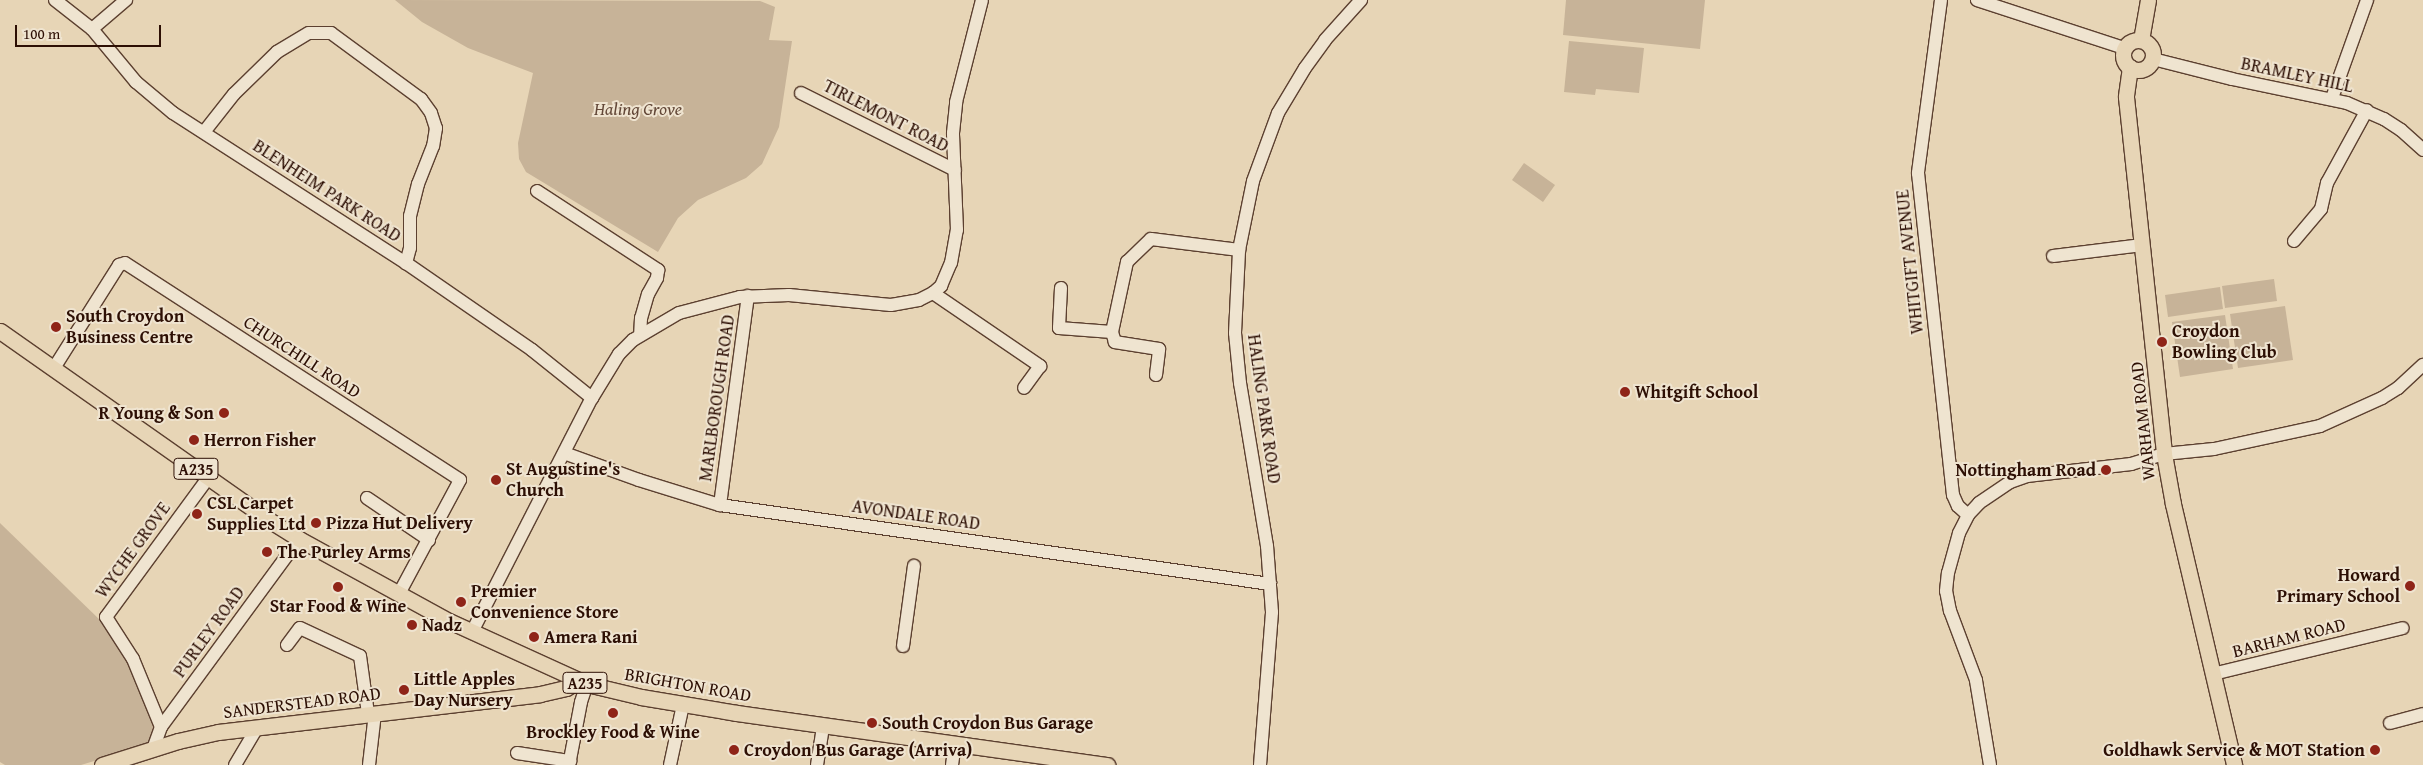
<!DOCTYPE html>
<style>
body{margin:0}
#map{position:relative;width:2423px;height:765px;overflow:hidden;background:#e7d5b6;font-family:"Gentium Book Plus",serif}
div>[style]{position:absolute}
.green>*{inset:0;background:#c7b398}
.roads{filter:drop-shadow(1px 0 #5c4030) drop-shadow(-1px 0 #5c4030) drop-shadow(0 1px #5c4030) drop-shadow(0 -1px #5c4030)}
.minor>*{height:12px;margin:-6px;padding:0 6px;transform-origin:6px;border-radius:6px;background:#efe4d0}
.major>*{height:15px;margin:-7.5px;padding:0 7.5px;transform-origin:7.5px;border-radius:7.5px;background:#e7d5b6}
.major>.ring{margin:-7.5px;padding:0;box-sizing:content-box;background:none;border:15px solid #e7d5b6;border-radius:50%}
.dots>*{width:14px;height:14px;translate:-50% -50%;box-sizing:border-box;border:2px solid #efe4d0;border-radius:50%}
span{translate:-50% -50%;white-space:nowrap;text-align:center;line-height:1.15;-webkit-text-stroke:4px #efe4d0;paint-order:stroke}
.shield-label span{padding:1px 4px;background:#efe4d0;border:1px solid;border-radius:4px;-webkit-text-stroke-width:0}
.shield-label{font-size:16px;color:#2d0f04;font-weight:700}
.street-label{font-size:18px;color:#2d0f04}
.park-label{font-size:18px;color:#634838;font-style:italic}
.poi-label{font-size:18px;color:#2d0f04;font-weight:700}
.left{translate:0 -50%;text-align:left}
.right{translate:-100% -50%;text-align:right}
.scale{position:absolute;left:15px;top:25px;width:146px;height:22px;box-sizing:border-box;border:2px solid #2d0f04;border-top:0;padding-left:6px;font-size:15px;line-height:18px;white-space:nowrap;color:#2d0f04;-webkit-text-stroke:4px #efe4d0;paint-order:stroke}
</style>
<div id="map">
<div class="green">
<i style="clip-path:polygon(395px 0,760px 1px,775px 7px,769px 40px,792px 41px,779px 127px,762px 164px,746px 178px,698px 200px,678px 218px,658px 252px,526px 172px,519px 159px,518px 143px,533px 73px,468px 48px,422px 22px)"></i>
<i style="clip-path:polygon(1566px 0,1705px 0,1700px 49px,1563px 35px)"></i>
<i style="clip-path:polygon(1569px 41px,1644px 48px,1639px 93px,1596px 89px,1595px 95px,1564px 92px)"></i>
<i style="clip-path:polygon(1524px 163px,1555px 185px,1543px 202px,1512px 180px)"></i>
<i style="clip-path:polygon(2274px 279px,2277px 301px,2225px 308px,2222px 286px)"></i>
<i style="clip-path:polygon(2220px 287px,2223px 309px,2168px 317px,2165px 295px)"></i>
<i style="clip-path:polygon(2285px 306px,2293px 360px,2238px 368px,2230px 314px)"></i>
<i style="clip-path:polygon(2225px 315px,2233px 369px,2180px 377px,2172px 322px)"></i>
<i style="clip-path:polygon(0 523px,102px 622px,129px 660px,157px 727px,150px 744px,81px 765px,5px 765px,0 762px)"></i>
</div>
<div class="roads">
<div class="minor">
<i style="left:55px;top:0;width:47px;rotate:38.1deg"></i>
<i style="left:92px;top:29px;width:69px;rotate:50.3deg"></i>
<i style="left:136px;top:82px;width:48px;rotate:40deg"></i>
<i style="left:173px;top:113px;width:277px;rotate:32.8deg"></i>
<i style="left:406px;top:263px;width:153px;rotate:34.6deg"></i>
<i style="left:532px;top:350px;width:77px;rotate:38.7deg"></i>
<i style="left:1941px;top:0;width:175px;rotate:97.6deg"></i>
<i style="left:1918px;top:173px;width:324px;rotate:83.8deg"></i>
<i style="left:1953px;top:495px;width:12px;rotate:66deg"></i>
<i style="left:1958px;top:506px;width:13px;rotate:42deg"></i>
<i style="left:1977px;top:0;width:155px;rotate:18.1deg"></i>
<i style="left:92px;top:29px;width:45px;rotate:-40.5deg"></i>
<i style="left:2153px;top:57px;width:5px;rotate:37deg"></i>
<i style="left:2157px;top:60px;width:77px;rotate:14.2deg"></i>
<i style="left:2232px;top:79px;width:117px;rotate:11.8deg"></i>
<i style="left:2347px;top:103px;width:40px;rotate:23.4deg"></i>
<i style="left:2384px;top:119px;width:20px;rotate:33deg"></i>
<i style="left:2401px;top:130px;width:30px;rotate:42deg"></i>
<i style="left:801px;top:93px;width:172px;rotate:26.6deg"></i>
<i style="left:2332px;top:98px;width:104px;rotate:-70.3deg"></i>
<i style="left:204px;top:132px;width:48px;rotate:-51.7deg"></i>
<i style="left:234px;top:94px;width:60px;rotate:-44.3deg"></i>
<i style="left:277px;top:52px;width:37px;rotate:-31deg"></i>
<i style="left:309px;top:33px;width:22px"></i>
<i style="left:331px;top:33px;width:112px;rotate:36.3deg"></i>
<i style="left:421px;top:99px;width:17px;rotate:54deg"></i>
<i style="left:431px;top:113px;width:16px;rotate:72deg"></i>
<i style="left:436px;top:128px;width:18px;rotate:99deg"></i>
<i style="left:433px;top:146px;width:41px;rotate:111.5deg"></i>
<i style="left:418px;top:184px;width:33px;rotate:104deg"></i>
<i style="left:410px;top:216px;width:32px;rotate:90deg"></i>
<i style="left:410px;top:248px;width:16px;rotate:105deg"></i>
<i style="left:537px;top:191px;width:145px;rotate:33.1deg"></i>
<i style="left:658px;top:270px;width:8px;rotate:97deg"></i>
<i style="left:657px;top:278px;width:18px;rotate:119deg"></i>
<i style="left:648px;top:294px;width:25px;rotate:106deg"></i>
<i style="left:641px;top:318px;width:17px;rotate:93deg"></i>
<i style="left:2294px;top:241px;width:42px;rotate:-49.8deg"></i>
<i style="left:2321px;top:209px;width:27px;rotate:-77deg"></i>
<i style="left:2327px;top:183px;width:83px;rotate:-61.3deg"></i>
<i style="left:2053px;top:256px;width:90px;rotate:-7deg"></i>
<i style="left:1061px;top:288px;width:40px;rotate:92.9deg"></i>
<i style="left:1059px;top:328px;width:53px;rotate:4.3deg"></i>
<i style="left:933px;top:293px;width:130px;rotate:34.3deg"></i>
<i style="left:1040px;top:366px;width:27px;rotate:126deg"></i>
<i style="left:54px;top:368px;width:122px;rotate:-57.7deg"></i>
<i style="left:119px;top:265px;width:6px;rotate:-18deg"></i>
<i style="left:125px;top:263px;width:399px;rotate:32.9deg"></i>
<i style="left:460px;top:480px;width:129px;rotate:118.2deg"></i>
<i style="left:1156px;top:375px;width:26px;rotate:-83deg"></i>
<i style="left:1159px;top:349px;width:45px;rotate:-171deg"></i>
<i style="left:1115px;top:342px;width:10px;rotate:-107deg"></i>
<i style="left:1112px;top:332px;width:72px;rotate:-77.9deg"></i>
<i style="left:1127px;top:262px;width:33px;rotate:-44deg"></i>
<i style="left:1151px;top:239px;width:89px;rotate:7.1deg"></i>
<i style="left:564px;top:453px;width:80px;rotate:19.8deg"></i>
<i style="left:639px;top:480px;width:85px;rotate:17.2deg"></i>
<i style="left:720px;top:505px;width:556px;rotate:8.17deg"></i>
<i style="left:367px;top:498px;width:75px;rotate:34.1deg"></i>
<i style="left:720px;top:505px;width:211px;rotate:-82.4deg"></i>
<i style="left:472px;top:632px;width:263px;rotate:-62.9deg"></i>
<i style="left:592px;top:398px;width:52px;rotate:-58.5deg"></i>
<i style="left:619px;top:354px;width:20px;rotate:-45deg"></i>
<i style="left:633px;top:340px;width:53px;rotate:-30.4deg"></i>
<i style="left:679px;top:313px;width:63px;rotate:-14.7deg"></i>
<i style="left:740px;top:297px;width:49px;rotate:-2.3deg"></i>
<i style="left:789px;top:295px;width:102px;rotate:5.6deg"></i>
<i style="left:891px;top:305px;width:28px;rotate:-10deg"></i>
<i style="left:919px;top:300px;width:16px;rotate:-27deg"></i>
<i style="left:933px;top:293px;width:11px;rotate:-41deg"></i>
<i style="left:941px;top:286px;width:25px;rotate:-67deg"></i>
<i style="left:951px;top:263px;width:34px;rotate:-80deg"></i>
<i style="left:957px;top:230px;width:97px;rotate:-92.4deg"></i>
<i style="left:953px;top:133px;width:31px;rotate:-84deg"></i>
<i style="left:956px;top:102px;width:105px;rotate:-75.7deg"></i>
<i style="left:287px;top:645px;width:21px;rotate:-53deg"></i>
<i style="left:300px;top:628px;width:66px;rotate:25deg"></i>
<i style="left:360px;top:656px;width:59px;rotate:82.1deg"></i>
<i style="left:903px;top:646px;width:81px;rotate:-82.2deg"></i>
<i style="left:2213px;top:674px;width:195px;rotate:-13.6deg"></i>
<i style="left:2390px;top:723px;width:34px;rotate:-15deg"></i>
<i style="left:161px;top:727px;width:74px;rotate:-112.4deg"></i>
<i style="left:133px;top:659px;width:50px;rotate:-122.7deg"></i>
<i style="left:106px;top:617px;width:172px;rotate:-53.7deg"></i>
<i style="left:153px;top:749px;width:23px;rotate:-70deg"></i>
<i style="left:161px;top:727px;width:233px;rotate:-53.7deg"></i>
<i style="left:517px;top:753px;width:54px;rotate:8.6deg"></i>
<i style="left:235px;top:765px;width:43px;rotate:-59.3deg"></i>
<i style="left:369px;top:765px;width:52px;rotate:-83.4deg"></i>
<i style="left:569px;top:765px;width:64px;rotate:-79.2deg"></i>
<i style="left:581px;top:702px;width:19px;rotate:-72deg"></i>
<i style="left:670px;top:765px;width:61px;rotate:-77.8deg"></i>
<i style="left:817px;top:765px;width:39px;rotate:-81deg"></i>
<i style="left:952px;top:765px;width:21px;rotate:-82deg"></i>
<i style="left:1260px;top:765px;width:153px;rotate:-85.5deg"></i>
<i style="left:1272px;top:612px;width:66px;rotate:-94.3deg"></i>
<i style="left:1267px;top:546px;width:165px;rotate:-99.4deg"></i>
<i style="left:1240px;top:383px;width:50px;rotate:-95.7deg"></i>
<i style="left:1235px;top:333px;width:83px;rotate:-87.2deg"></i>
<i style="left:1239px;top:250px;width:70px;rotate:-78.5deg"></i>
<i style="left:1253px;top:181px;width:72px;rotate:-69.8deg"></i>
<i style="left:1278px;top:113px;width:52px;rotate:-59deg"></i>
<i style="left:1305px;top:68px;width:34px;rotate:-54deg"></i>
<i style="left:1325px;top:40px;width:54px;rotate:-48deg"></i>
<i style="left:1990px;top:765px;width:86px;rotate:-99.4deg"></i>
<i style="left:1976px;top:680px;width:74px;rotate:-110.6deg"></i>
<i style="left:1950px;top:611px;width:20px;rotate:-101deg"></i>
<i style="left:1946px;top:591px;width:18px;rotate:-84deg"></i>
<i style="left:1948px;top:573px;width:41px;rotate:-74.6deg"></i>
<i style="left:1959px;top:533px;width:20px;rotate:-63deg"></i>
<i style="left:1968px;top:515px;width:16px;rotate:-47deg"></i>
<i style="left:1979px;top:503px;width:37px;rotate:-34deg"></i>
<i style="left:2010px;top:482px;width:18px;rotate:-19deg"></i>
<i style="left:2027px;top:476px;width:105px;rotate:-6.6deg"></i>
<i style="left:2131px;top:464px;width:34px;rotate:-17deg"></i>
<i style="left:2164px;top:454px;width:50px;rotate:-5.7deg"></i>
<i style="left:2214px;top:449px;width:108px;rotate:-12.2deg"></i>
<i style="left:2320px;top:426px;width:68px;rotate:-24.3deg"></i>
<i style="left:2382px;top:398px;width:19px;rotate:-32deg"></i>
<i style="left:2398px;top:388px;width:34px;rotate:-43deg"></i>
</div>
<div class="major">
<i style="left:2141px;top:40px;width:41px;rotate:-80.1deg"></i>
<i class="ring" style="left:2123px;top:40px;width:15px;height:15px"></i>
<i style="left:2130px;top:67px;width:30px;rotate:98deg"></i>
<i style="left:2126px;top:97px;width:359px;rotate:83.9deg"></i>
<i style="left:2164px;top:454px;width:51px;rotate:79.8deg"></i>
<i style="left:2173px;top:504px;width:268px;rotate:76.8deg"></i>
<i style="left:0;top:331px;width:332px;rotate:35.1deg"></i>
<i style="left:272px;top:522px;width:32px;rotate:32deg"></i>
<i style="left:299px;top:539px;width:171px;rotate:28.7deg"></i>
<i style="left:449px;top:621px;width:152px;rotate:24.5deg"></i>
<i style="left:587px;top:684px;width:56px;rotate:13.5deg"></i>
<i style="left:641px;top:697px;width:97px;rotate:9.5deg"></i>
<i style="left:737px;top:713px;width:374px;rotate:8deg"></i>
<i style="left:102px;top:765px;width:80px;rotate:-17.5deg"></i>
<i style="left:178px;top:741px;width:41px;rotate:-12.7deg"></i>
<i style="left:218px;top:732px;width:324px;rotate:-6.7deg"></i>
<i style="left:540px;top:694px;width:27px;rotate:-13deg"></i>
<i style="left:566px;top:688px;width:15px;rotate:-28deg"></i>
</div>
</div>
<div class="dots">
<i style="left:56px;top:327px;background:#8f2418"></i>
<i style="left:2162px;top:342px;background:#8f2418"></i>
<i style="left:1625px;top:392px;background:#8f2418"></i>
<i style="left:224px;top:413px;background:#8f2418"></i>
<i style="left:194px;top:440px;background:#8f2418"></i>
<i style="left:2106px;top:470px;background:#8f2418"></i>
<i style="left:496px;top:480px;background:#8f2418"></i>
<i style="left:197px;top:514px;background:#8f2418"></i>
<i style="left:316px;top:523px;background:#8f2418"></i>
<i style="left:267px;top:552px;background:#8f2418"></i>
<i style="left:2410px;top:586px;background:#8f2418"></i>
<i style="left:338px;top:587px;background:#8f2418"></i>
<i style="left:461px;top:602px;background:#8f2418"></i>
<i style="left:412px;top:625px;background:#8f2418"></i>
<i style="left:534px;top:637px;background:#8f2418"></i>
<i style="left:404px;top:690px;background:#8f2418"></i>
<i style="left:613px;top:713px;background:#8f2418"></i>
<i style="left:872px;top:723px;background:#8f2418"></i>
<i style="left:734px;top:750px;background:#8f2418"></i>
<i style="left:2375px;top:750px;background:#8f2418"></i>
</div>
<div class="shield-label">
<span style="left:196px;top:469px">A235</span>
<span style="left:585px;top:683px">A235</span>
</div>
<div class="street-label">
<span style="left:2297px;top:75px;rotate:12deg">BRAMLEY HILL</span>
<span style="left:886px;top:116px;rotate:27deg">TIRLEMONT ROAD</span>
<span style="left:327px;top:191px;rotate:33deg">BLENHEIM PARK ROAD</span>
<span style="left:1910px;top:262px;rotate:-96deg">WHITGIFT AVENUE</span>
<span style="left:302px;top:357px;rotate:33deg">CHURCHILL ROAD</span>
<span style="left:717px;top:398px;rotate:-82deg">MARLBOROUGH ROAD</span>
<span style="left:1264px;top:409px;rotate:82deg">HALING PARK ROAD</span>
<span style="left:2143px;top:421px;rotate:-96deg">WARHAM ROAD</span>
<span style="left:916px;top:515px;rotate:8deg">AVONDALE ROAD</span>
<span style="left:133px;top:550px;rotate:-54deg">WYCHE GROVE</span>
<span style="left:209px;top:632px;rotate:-54deg">PURLEY ROAD</span>
<span style="left:2289px;top:638px;rotate:-14deg">BARHAM ROAD</span>
<span style="left:688px;top:685px;rotate:10deg">BRIGHTON ROAD</span>
<span style="left:302px;top:703px;rotate:-7deg">SANDERSTEAD ROAD</span>
</div>
<div class="park-label">
<span style="left:638px;top:109px">Haling Grove</span>
</div>
<div class="poi-label">
<span class="left" style="left:66px;top:327px">South Croydon<br>Business Centre</span>
<span class="left" style="left:2172px;top:342px">Croydon<br>Bowling Club</span>
<span class="left" style="left:1635px;top:392px">Whitgift School</span>
<span class="right" style="left:214px;top:413px">R Young &amp; Son</span>
<span class="left" style="left:204px;top:440px">Herron Fisher</span>
<span class="left" style="left:506px;top:480px">St Augustine's<br>Church</span>
<span class="right" style="left:2096px;top:470px">Nottingham Road</span>
<span class="left" style="left:207px;top:514px">CSL Carpet<br>Supplies Ltd</span>
<span class="left" style="left:326px;top:523px">Pizza Hut Delivery</span>
<span class="left" style="left:277px;top:552px">The Purley Arms</span>
<span class="right" style="left:2400px;top:586px">Howard<br>Primary School</span>
<span class="left" style="left:471px;top:602px">Premier<br>Convenience Store</span>
<span style="left:338px;top:606px">Star Food &amp; Wine</span>
<span class="left" style="left:422px;top:625px">Nadz</span>
<span class="left" style="left:544px;top:637px">Amera Rani</span>
<span class="left" style="left:414px;top:690px">Little Apples<br>Day Nursery</span>
<span class="left" style="left:882px;top:723px">South Croydon Bus Garage</span>
<span style="left:613px;top:732px">Brockley Food &amp; Wine</span>
<span class="left" style="left:744px;top:750px">Croydon Bus Garage (Arriva)</span>
<span class="right" style="left:2365px;top:750px">Goldhawk Service &amp; MOT Station</span>
</div>
<div class="scale">100 m</div>
</div>
